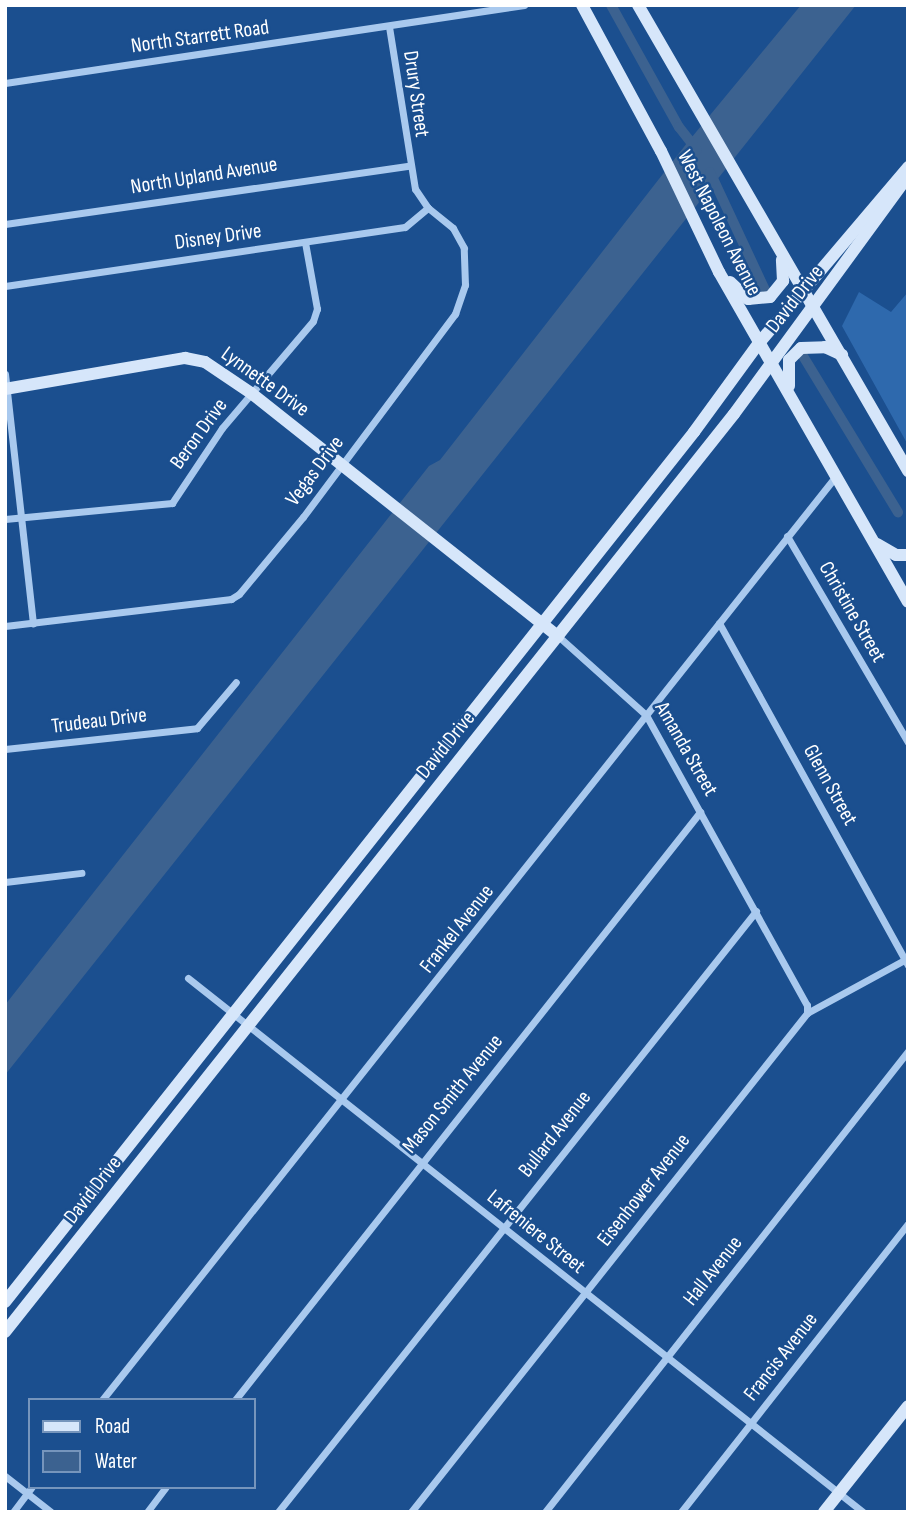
<!DOCTYPE html>
<style>
body{margin:0}
#map{position:relative;width:913px;height:1517px;overflow:hidden;background:#1b4f8f;font-family:"Sofia Sans Condensed",sans-serif}
div>[style]{position:absolute}
.green>*{inset:0;background:#2e69ad}
.water>*{inset:0;background:#3c6290}
.canal>*{height:10px;margin:-5px;padding:0 5px;transform-origin:5px;border-radius:5px;background:#3c6290}
.street>*{height:7px;margin:-3.5px;padding:0 3.5px;transform-origin:3.5px;border-radius:3.5px;background:#a9c9ee}
.secondary>*{height:12px;margin:-6px;padding:0 6px;transform-origin:6px;border-radius:6px;background:#d6e6fa}
span{translate:-50% -50%;white-space:nowrap;text-align:center;line-height:1.15;-webkit-text-stroke:5px #1b4f8f;paint-order:stroke}
.street-label{font-size:21px;color:#fff}
.frame{position:absolute;inset:0;border:7px solid #fff;pointer-events:none}
.legend{position:absolute;left:28px;top:1398px;width:228px;height:91px;box-sizing:border-box;background:#1b4f8f;border:2px solid #7695bc;margin:0;padding:9px 12px;list-style:none;font-size:21px;color:#fff}
.legend li{display:flex;align-items:center;gap:14px;height:35px}
.legend b{width:35px;border:2px solid #7695bc}
</style>
<div id="map">
<div class="green">
<i style="clip-path:polygon(859px 292px,891px 312px,908px 292px,908px 445px,842px 326px)"></i>
</div>
<div class="water">
<i style="clip-path:polygon(801px 5px,856px 5px,5px 1075px,5px 1005px,429px 466px,440px 460px,687px 143px)"></i>
</div>
<div class="canal">
<i style="left:611px;top:5px;width:140px;rotate:60.9deg"></i>
<i style="left:679px;top:127px;width:29px;rotate:52deg"></i>
<i style="left:710px;top:172px;width:132px;rotate:65deg"></i>
<i style="left:803px;top:356px;width:183px;rotate:58.7deg"></i>
</div>
<div class="street">
<i style="left:5px;top:83px;width:525px;rotate:-8.55deg"></i>
<i style="left:5px;top:224px;width:408px;rotate:-8.2deg"></i>
<i style="left:5px;top:286px;width:404px;rotate:-8.4deg"></i>
<i style="left:405px;top:227px;width:30px;rotate:-40deg"></i>
<i style="left:5px;top:374px;width:251px;rotate:83.6deg"></i>
<i style="left:5px;top:519px;width:168px;rotate:-5.5deg"></i>
<i style="left:172px;top:503px;width:90px;rotate:-56.3deg"></i>
<i style="left:222px;top:428px;width:140px;rotate:-49.6deg"></i>
<i style="left:313px;top:321px;width:13px;rotate:-72deg"></i>
<i style="left:317px;top:309px;width:68px;rotate:-100.2deg"></i>
<i style="left:787px;top:536px;width:239px;rotate:59.6deg"></i>
<i style="left:719px;top:623px;width:391px;rotate:61.1deg"></i>
<i style="left:5px;top:626px;width:228px;rotate:-6.8deg"></i>
<i style="left:231px;top:599px;width:9px;rotate:-32deg"></i>
<i style="left:239px;top:594px;width:100px;rotate:-50.3deg"></i>
<i style="left:303px;top:517px;width:254px;rotate:-53.2deg"></i>
<i style="left:455px;top:314px;width:31px;rotate:-71deg"></i>
<i style="left:465px;top:285px;width:37px;rotate:-92deg"></i>
<i style="left:464px;top:248px;width:23px;rotate:-119deg"></i>
<i style="left:453px;top:228px;width:32px;rotate:-141deg"></i>
<i style="left:428px;top:208px;width:23px;rotate:-124deg"></i>
<i style="left:415px;top:189px;width:164px;rotate:-99.1deg"></i>
<i style="left:558px;top:636px;width:118px;rotate:41.9deg"></i>
<i style="left:646px;top:715px;width:332px;rotate:61deg"></i>
<i style="left:807px;top:1005px;width:8px;rotate:90deg"></i>
<i style="left:5px;top:749px;width:193px;rotate:-6.2deg"></i>
<i style="left:197px;top:728px;width:60px;rotate:-49.7deg"></i>
<i style="left:5px;top:882px;width:77px;rotate:-6.8deg"></i>
<i style="left:188px;top:978px;width:861px;rotate:38.35deg"></i>
<i style="left:102px;top:1400px;width:1180px;rotate:-51.54deg"></i>
<i style="left:235px;top:1400px;width:750px;rotate:-51.66deg"></i>
<i style="left:5px;top:1476px;width:58px;rotate:38deg"></i>
<i style="left:13px;top:1512px;width:31px;rotate:-53deg"></i>
<i style="left:147px;top:1512px;width:31px;rotate:-53deg"></i>
<i style="left:278px;top:1512px;width:768px;rotate:-51.5deg"></i>
<i style="left:411px;top:1512px;width:637px;rotate:-51.56deg"></i>
<i style="left:807px;top:1013px;width:115px;rotate:-28.6deg"></i>
<i style="left:545px;top:1512px;width:587px;rotate:-51.78deg"></i>
<i style="left:681px;top:1512px;width:367px;rotate:-51.8deg"></i>
</div>
<div class="secondary">
<i style="left:582px;top:5px;width:166px;rotate:61.6deg"></i>
<i style="left:661px;top:151px;width:134px;rotate:64.4deg"></i>
<i style="left:719px;top:272px;width:380px;rotate:60.2deg"></i>
<i style="left:638px;top:5px;width:539px;rotate:59.91deg"></i>
<i style="left:730px;top:282px;width:25px;rotate:43deg"></i>
<i style="left:748px;top:299px;width:22px;rotate:-5deg"></i>
<i style="left:770px;top:297px;width:21px;rotate:-51deg"></i>
<i style="left:783px;top:281px;width:21px;rotate:-93deg"></i>
<i style="left:789px;top:386px;width:26px;rotate:-90deg"></i>
<i style="left:789px;top:360px;width:17px;rotate:-45deg"></i>
<i style="left:801px;top:348px;width:24px;rotate:-2deg"></i>
<i style="left:825px;top:347px;width:19px;rotate:25deg"></i>
<i style="left:5px;top:389px;width:183px;rotate:-9.8deg"></i>
<i style="left:185px;top:358px;width:20px;rotate:11deg"></i>
<i style="left:205px;top:362px;width:55px;rotate:34deg"></i>
<i style="left:251px;top:393px;width:392px;rotate:38.4deg"></i>
<i style="left:877px;top:544px;width:22px;rotate:30deg"></i>
<i style="left:896px;top:555px;width:12px"></i>
<i style="left:5px;top:1302px;width:1110px;rotate:-51.62deg"></i>
<i style="left:694px;top:432px;width:110px;rotate:-53.9deg"></i>
<i style="left:759px;top:343px;width:231px;rotate:-49.7deg"></i>
<i style="left:5px;top:1332px;width:1172px;rotate:-51.55deg"></i>
<i style="left:734px;top:414px;width:295px;rotate:-53.8deg"></i>
<i style="left:824px;top:1512px;width:135px;rotate:-51.6deg"></i>
</div>
<div class="street-label">
<span style="left:200px;top:37px;rotate:-8deg">North Starrett Road</span>
<span style="left:416px;top:94px;rotate:82deg">Drury Street</span>
<span style="left:204px;top:176px;rotate:-9deg">North Upland Avenue</span>
<span style="left:719px;top:223px;rotate:63deg">West Napoleon Avenue</span>
<span style="left:218px;top:237px;rotate:-8deg">Disney Drive</span>
<span style="left:795px;top:299px;rotate:-52deg">David Drive</span>
<span style="left:265px;top:382px;rotate:36deg">Lynnette Drive</span>
<span style="left:199px;top:434px;rotate:-54deg">Beron Drive</span>
<span style="left:315px;top:471px;rotate:-53deg">Vegas Drive</span>
<span style="left:852px;top:612px;rotate:60deg">Christine Street</span>
<span style="left:99px;top:721px;rotate:-7deg">Trudeau Drive</span>
<span style="left:446px;top:745px;rotate:-51deg">David Drive</span>
<span style="left:686px;top:749px;rotate:60deg">Amanda Street</span>
<span style="left:830px;top:785px;rotate:61deg">Glenn Street</span>
<span style="left:457px;top:929px;rotate:-52deg">Frankel Avenue</span>
<span style="left:453px;top:1094px;rotate:-51deg">Mason Smith Avenue</span>
<span style="left:555px;top:1134px;rotate:-52deg">Bullard Avenue</span>
<span style="left:93px;top:1190px;rotate:-52deg">David Drive</span>
<span style="left:644px;top:1190px;rotate:-52deg">Eisenhower Avenue</span>
<span style="left:536px;top:1232px;rotate:39deg">Lafreniere Street</span>
<span style="left:713px;top:1271px;rotate:-52deg">Hall Avenue</span>
<span style="left:781px;top:1357px;rotate:-52deg">Francis Avenue</span>
</div>
<div class="frame"></div>
<ul class="legend">
<li><b style="height:9px;background:#d6e6fa"></b>Road</li>
<li><b style="height:19px;background:#3c6290"></b>Water</li>
</ul>
</div>
